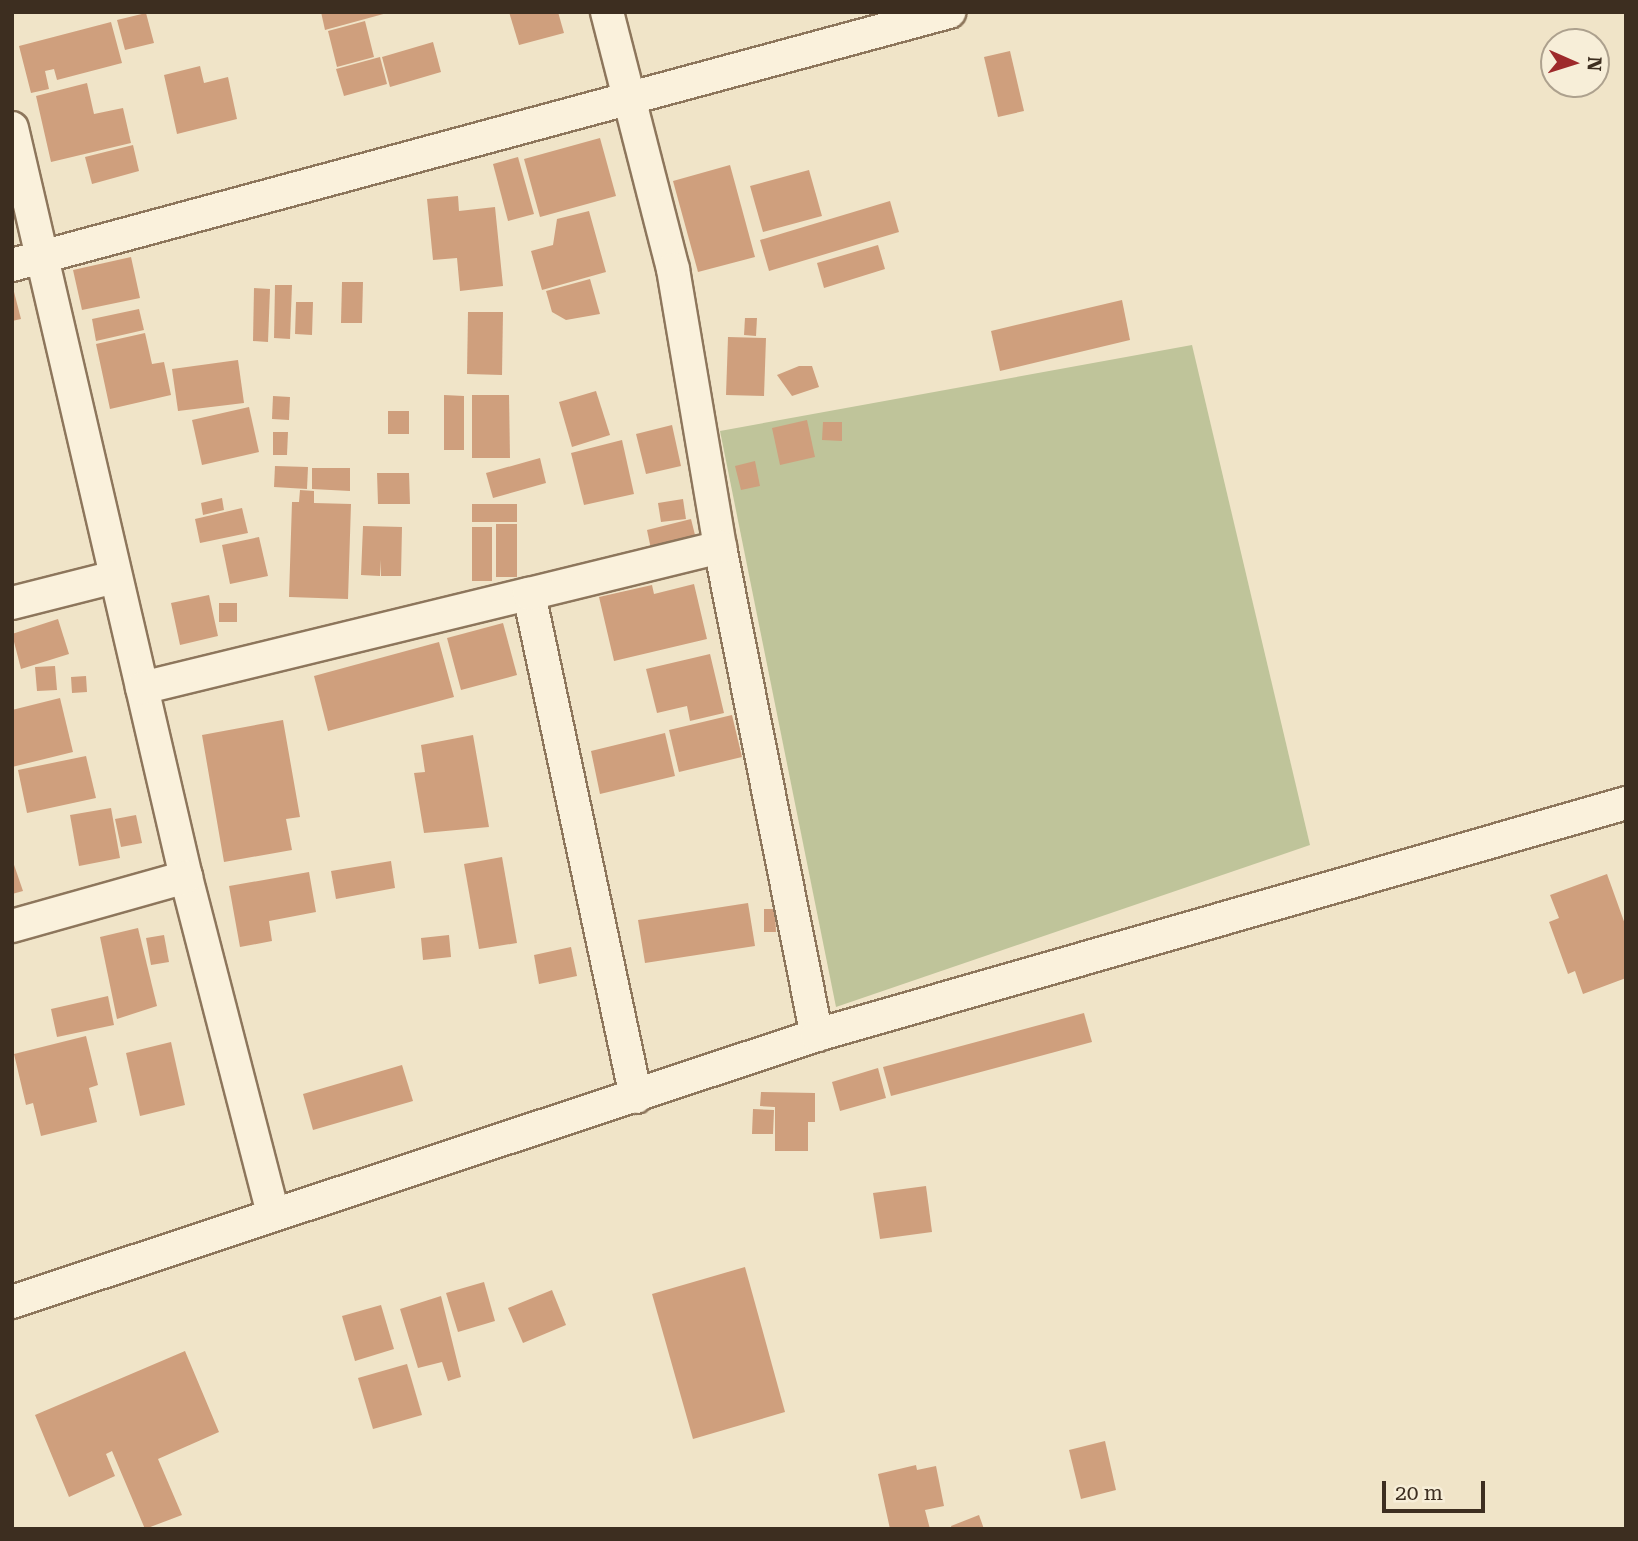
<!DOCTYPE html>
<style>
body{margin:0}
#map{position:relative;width:1638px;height:1541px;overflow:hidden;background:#f0e4c8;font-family:"Roboto Serif",serif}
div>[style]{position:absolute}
.cemetery>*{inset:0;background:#bfc49a}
.building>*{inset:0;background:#cf9f7d}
.roads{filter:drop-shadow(2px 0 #8d765c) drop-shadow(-2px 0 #8d765c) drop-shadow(0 2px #8d765c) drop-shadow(0 -2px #8d765c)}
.street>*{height:32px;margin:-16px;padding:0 16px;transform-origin:16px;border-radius:16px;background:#faf1dc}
span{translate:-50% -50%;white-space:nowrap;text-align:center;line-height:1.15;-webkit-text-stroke:5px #f7eed8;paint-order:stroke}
.frame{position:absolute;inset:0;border:14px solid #3d2e20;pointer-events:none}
.north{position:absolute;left:1540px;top:28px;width:70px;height:70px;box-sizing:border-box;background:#f7eed8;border:2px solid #ada18e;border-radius:50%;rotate:93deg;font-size:19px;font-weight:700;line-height:28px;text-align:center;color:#3d2e20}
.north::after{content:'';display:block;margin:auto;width:24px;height:32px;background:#9e2a2b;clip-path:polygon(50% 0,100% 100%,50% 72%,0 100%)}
.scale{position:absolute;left:1382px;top:1481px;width:103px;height:32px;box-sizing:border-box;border:4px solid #3d2e20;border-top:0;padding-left:9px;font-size:21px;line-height:24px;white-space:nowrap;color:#3d2e20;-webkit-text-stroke:5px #f7eed8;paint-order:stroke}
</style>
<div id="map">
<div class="cemetery">
<i style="clip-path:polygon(1192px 345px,1310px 845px,836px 1007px,720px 431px)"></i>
</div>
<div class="building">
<i style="clip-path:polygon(321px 12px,387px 12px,387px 13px,325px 30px)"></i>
<i style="clip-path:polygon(509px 12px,558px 12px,564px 33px,519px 45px)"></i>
<i style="clip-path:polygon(146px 13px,154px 43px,125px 50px,117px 20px)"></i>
<i style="clip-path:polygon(365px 21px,374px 57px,337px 67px,328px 31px)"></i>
<i style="clip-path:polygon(111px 22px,122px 63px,57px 80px,54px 69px,45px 71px,49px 89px,31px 93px,19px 46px)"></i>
<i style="clip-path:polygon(433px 42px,441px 72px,390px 87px,382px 57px)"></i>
<i style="clip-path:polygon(1010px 51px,1024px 111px,998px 117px,984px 57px)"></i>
<i style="clip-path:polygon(380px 57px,387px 84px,344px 96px,336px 69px)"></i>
<i style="clip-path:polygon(200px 66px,204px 83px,228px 77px,237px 119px,177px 134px,164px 75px)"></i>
<i style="clip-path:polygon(87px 83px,94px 114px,123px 108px,131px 143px,51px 162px,36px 96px)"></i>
<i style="clip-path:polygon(600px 138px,616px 196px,540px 217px,524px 159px)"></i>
<i style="clip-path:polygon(133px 145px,139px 171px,92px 184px,85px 157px)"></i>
<i style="clip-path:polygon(518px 157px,534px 214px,508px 221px,493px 164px)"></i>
<i style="clip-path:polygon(730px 165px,755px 257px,698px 272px,673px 181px)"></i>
<i style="clip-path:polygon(809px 170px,822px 216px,763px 232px,750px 186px)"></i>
<i style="clip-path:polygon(458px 196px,459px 211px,495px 207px,503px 286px,460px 291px,457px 258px,433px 260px,427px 199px)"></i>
<i style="clip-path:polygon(890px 201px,899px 232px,769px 271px,760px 240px)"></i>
<i style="clip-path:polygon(589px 211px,606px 272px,542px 290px,531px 251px,553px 245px,557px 219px)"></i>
<i style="clip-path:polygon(878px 245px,885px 269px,824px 288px,817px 263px)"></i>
<i style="clip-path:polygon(131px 257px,140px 298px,82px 310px,73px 270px)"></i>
<i style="clip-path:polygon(590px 279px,600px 314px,566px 320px,552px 312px,546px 291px)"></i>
<i style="clip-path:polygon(342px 282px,363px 282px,362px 323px,341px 323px)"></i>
<i style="clip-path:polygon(12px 284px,21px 319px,12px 321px)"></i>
<i style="clip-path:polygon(275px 285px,292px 285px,290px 339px,274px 338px)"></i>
<i style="clip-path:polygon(254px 288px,270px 289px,268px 342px,253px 341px)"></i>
<i style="clip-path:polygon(1122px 300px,1130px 340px,1000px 371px,991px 331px)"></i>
<i style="clip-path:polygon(296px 302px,313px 302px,312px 335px,295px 334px)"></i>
<i style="clip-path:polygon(139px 309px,144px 330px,96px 341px,92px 319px)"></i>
<i style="clip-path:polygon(468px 312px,503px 312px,502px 375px,467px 374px)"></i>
<i style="clip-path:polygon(745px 318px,757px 318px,756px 336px,744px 335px)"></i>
<i style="clip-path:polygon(145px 333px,152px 364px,164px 362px,171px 395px,110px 409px,96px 344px)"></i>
<i style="clip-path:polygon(728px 337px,766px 338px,764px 396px,726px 395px)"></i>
<i style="clip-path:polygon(238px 360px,244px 403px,178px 411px,172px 369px)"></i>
<i style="clip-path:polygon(799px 366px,812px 366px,819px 387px,792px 396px,777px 375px)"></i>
<i style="clip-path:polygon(596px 391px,610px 435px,572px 447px,559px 402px)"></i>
<i style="clip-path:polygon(444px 395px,464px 396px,464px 450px,444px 450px)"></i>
<i style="clip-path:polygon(472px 395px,509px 395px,510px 458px,472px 458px)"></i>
<i style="clip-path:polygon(273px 396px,290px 397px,289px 420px,272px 419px)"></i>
<i style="clip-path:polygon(249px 407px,259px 452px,202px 465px,192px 420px)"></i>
<i style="clip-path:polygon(388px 411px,409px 411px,409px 434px,388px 434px)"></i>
<i style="clip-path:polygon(807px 420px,815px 457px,780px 465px,772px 428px)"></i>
<i style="clip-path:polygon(823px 422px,842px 422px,842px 441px,822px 440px)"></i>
<i style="clip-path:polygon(672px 425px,681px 466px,646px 474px,636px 434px)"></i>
<i style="clip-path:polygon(273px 432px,288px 432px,287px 455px,273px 455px)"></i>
<i style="clip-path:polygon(622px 440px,634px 494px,584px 505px,571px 453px)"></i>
<i style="clip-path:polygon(540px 458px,546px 483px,493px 498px,486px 473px)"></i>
<i style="clip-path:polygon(755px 461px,760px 486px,741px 490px,735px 466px)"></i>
<i style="clip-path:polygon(275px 466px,308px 467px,307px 489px,274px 487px)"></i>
<i style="clip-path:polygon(312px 468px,350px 468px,350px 491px,312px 489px)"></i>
<i style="clip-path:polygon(377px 473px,409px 473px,410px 504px,378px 504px)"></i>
<i style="clip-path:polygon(300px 490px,314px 491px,314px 503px,351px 504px,348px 599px,289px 597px,292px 502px,299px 502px)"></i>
<i style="clip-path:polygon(222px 498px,224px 510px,203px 515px,201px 503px)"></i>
<i style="clip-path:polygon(683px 499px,686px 519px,661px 522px,658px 503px)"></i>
<i style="clip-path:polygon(472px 504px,517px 504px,517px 522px,472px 522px)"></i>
<i style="clip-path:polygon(242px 508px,248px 533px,200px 543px,195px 519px)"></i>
<i style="clip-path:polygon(691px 519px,696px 539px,651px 549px,647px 530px)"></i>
<i style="clip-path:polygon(496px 524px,517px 524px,517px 577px,496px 577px)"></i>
<i style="clip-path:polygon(363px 526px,402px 527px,401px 576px,381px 576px,381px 560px,380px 576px,361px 575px)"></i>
<i style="clip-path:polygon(472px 527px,492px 527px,492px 581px,472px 581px)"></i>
<i style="clip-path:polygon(259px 537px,268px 576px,230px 584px,222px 545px)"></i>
<i style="clip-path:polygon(694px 584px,707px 639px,614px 661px,599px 597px,652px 585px,654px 594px)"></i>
<i style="clip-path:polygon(209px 595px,218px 636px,180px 645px,171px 603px)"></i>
<i style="clip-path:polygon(219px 603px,237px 603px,237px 622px,219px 622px)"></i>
<i style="clip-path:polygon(58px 619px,69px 654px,21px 669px,12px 634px)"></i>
<i style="clip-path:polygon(503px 623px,517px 675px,461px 690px,447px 638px)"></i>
<i style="clip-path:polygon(439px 642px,454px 697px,328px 731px,314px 676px)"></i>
<i style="clip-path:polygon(710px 654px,724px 713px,690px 721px,687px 706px,657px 713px,646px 669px)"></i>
<i style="clip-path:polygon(55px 666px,57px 690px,37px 691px,35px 667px)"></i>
<i style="clip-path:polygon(86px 676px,87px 692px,72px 693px,71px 677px)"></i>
<i style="clip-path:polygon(60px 698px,73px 752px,12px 767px,12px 710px)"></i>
<i style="clip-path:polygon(732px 715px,742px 757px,679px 772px,669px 730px)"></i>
<i style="clip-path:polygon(283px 720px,300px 817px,286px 819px,292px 850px,224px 862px,202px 735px)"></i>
<i style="clip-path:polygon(665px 733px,675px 776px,600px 794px,591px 751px)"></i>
<i style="clip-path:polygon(473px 735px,489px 827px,424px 833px,414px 773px,425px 772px,421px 745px)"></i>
<i style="clip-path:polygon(86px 756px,96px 798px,27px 813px,18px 770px)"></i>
<i style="clip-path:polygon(111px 808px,120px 858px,79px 866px,70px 815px)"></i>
<i style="clip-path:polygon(136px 815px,142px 843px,121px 847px,115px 819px)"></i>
<i style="clip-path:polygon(502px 857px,517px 943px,479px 949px,464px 864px)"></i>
<i style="clip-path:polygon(12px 859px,23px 891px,12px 894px)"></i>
<i style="clip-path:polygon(391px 861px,395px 888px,336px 899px,331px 871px)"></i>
<i style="clip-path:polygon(309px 872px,316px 912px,269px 921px,272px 941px,240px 947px,229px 886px)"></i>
<i style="clip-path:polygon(1607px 874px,1626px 927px,1626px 978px,1583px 994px,1575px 971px,1568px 974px,1549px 922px,1559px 918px,1550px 895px)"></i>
<i style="clip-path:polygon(748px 903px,755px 946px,645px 963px,638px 920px)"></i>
<i style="clip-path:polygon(764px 909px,775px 909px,776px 932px,764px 932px)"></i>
<i style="clip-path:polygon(138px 928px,157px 1006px,117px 1019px,100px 937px)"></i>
<i style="clip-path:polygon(164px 935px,169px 962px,151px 965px,146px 938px)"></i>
<i style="clip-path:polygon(449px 935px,451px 957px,423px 960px,421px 938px)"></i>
<i style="clip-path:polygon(571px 947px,577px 976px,539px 984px,534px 955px)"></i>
<i style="clip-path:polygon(108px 996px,114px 1025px,57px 1037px,51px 1009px)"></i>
<i style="clip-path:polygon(1084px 1013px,1092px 1042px,891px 1096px,883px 1067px)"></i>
<i style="clip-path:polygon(86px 1036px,98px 1085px,89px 1088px,97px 1122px,41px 1136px,33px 1103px,26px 1105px,14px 1054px)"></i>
<i style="clip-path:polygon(171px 1042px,185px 1105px,140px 1116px,126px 1053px)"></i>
<i style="clip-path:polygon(402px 1065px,413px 1101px,313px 1130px,303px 1094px)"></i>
<i style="clip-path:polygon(878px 1068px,886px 1098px,840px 1111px,832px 1082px)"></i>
<i style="clip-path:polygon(761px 1092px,815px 1093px,815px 1122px,808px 1122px,808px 1151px,775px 1151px,775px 1107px,760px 1106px)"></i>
<i style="clip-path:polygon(753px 1109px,774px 1110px,773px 1134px,752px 1134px)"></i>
<i style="clip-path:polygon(926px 1186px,932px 1232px,880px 1239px,873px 1193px)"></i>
<i style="clip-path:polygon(745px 1267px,785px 1412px,693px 1439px,652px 1294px)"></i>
<i style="clip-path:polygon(484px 1282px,495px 1321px,458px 1332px,446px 1293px)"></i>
<i style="clip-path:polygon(552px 1290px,566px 1325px,523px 1343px,508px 1308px)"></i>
<i style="clip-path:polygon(441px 1296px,461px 1377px,448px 1381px,442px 1362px,418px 1368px,400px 1309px)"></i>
<i style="clip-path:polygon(381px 1305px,394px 1349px,355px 1361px,342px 1316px)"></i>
<i style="clip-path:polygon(185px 1351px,219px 1432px,158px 1459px,182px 1515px,145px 1529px,112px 1451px,106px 1454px,115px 1476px,69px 1497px,35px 1415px)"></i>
<i style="clip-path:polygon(407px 1364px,422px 1415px,373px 1429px,358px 1378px)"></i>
<i style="clip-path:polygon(1105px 1441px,1116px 1490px,1081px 1499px,1069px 1450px)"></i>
<i style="clip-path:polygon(916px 1465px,917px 1470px,936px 1466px,944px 1506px,925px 1510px,930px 1529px,890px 1529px,878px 1474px)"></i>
<i style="clip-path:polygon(979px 1515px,984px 1529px,952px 1529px,951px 1526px)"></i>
</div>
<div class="roads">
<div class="street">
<i style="left:607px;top:12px;width:265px;rotate:75.6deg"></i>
<i style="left:673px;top:269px;width:282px;rotate:80.4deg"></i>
<i style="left:720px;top:547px;width:498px;rotate:78.8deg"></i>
<i style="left:12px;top:128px;width:769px;rotate:76.92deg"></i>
<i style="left:186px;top:877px;width:347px;rotate:75.5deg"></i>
<i style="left:12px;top:265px;width:971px;rotate:-15.11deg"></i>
<i style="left:12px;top:603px;width:106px;rotate:-14.2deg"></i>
<i style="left:142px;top:688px;width:398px;rotate:-13.7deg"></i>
<i style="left:12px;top:926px;width:181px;rotate:-15.7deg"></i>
<i style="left:636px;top:1097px;width:514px;rotate:-102.01deg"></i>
<i style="left:529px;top:594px;width:197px;rotate:-13.8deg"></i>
<i style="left:12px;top:1302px;width:848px;rotate:-18.35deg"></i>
<i style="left:817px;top:1035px;width:842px;rotate:-16deg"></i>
</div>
</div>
<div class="frame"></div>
<div class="north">N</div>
<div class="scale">20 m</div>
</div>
